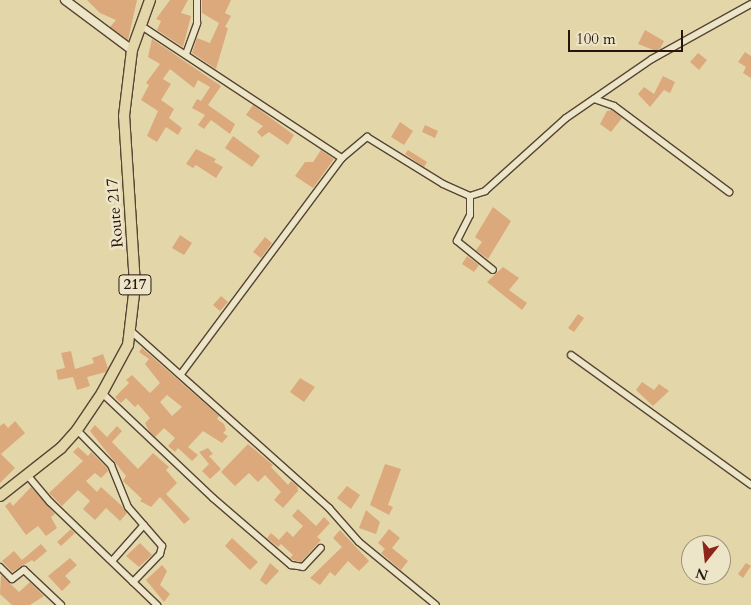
<!DOCTYPE html>
<style>
body{margin:0}
#map{position:relative;width:751px;height:605px;overflow:hidden;background:#e3d7aa;font-family:Cardo,serif}
div>[style]{position:absolute}
.building>*{inset:0;background:#dba97c}
.roads{filter:drop-shadow(1px 0 #564534) drop-shadow(-1px 0 #564534) drop-shadow(0 1px #564534) drop-shadow(0 -1px #564534)}
.minor>*{height:6px;margin:-3px;padding:0 3px;transform-origin:3px;border-radius:3px;background:#ede5c8}
.tertiary>*{height:8px;margin:-4px;padding:0 4px;transform-origin:4px;border-radius:4px;background:#ede5c8}
.primary>*{height:10px;margin:-5px;padding:0 5px;transform-origin:5px;border-radius:5px;background:#e3d7aa}
span{translate:-50% -50%;white-space:nowrap;text-align:center;line-height:1.15;-webkit-text-stroke:5px #ede5c8;paint-order:stroke}
.shield-label span{padding:1px 4px;background:#ede5c8;border:1px solid;border-radius:4px;-webkit-text-stroke-width:0}
.shield-label{font-size:15px;color:#27140d;font-weight:700}
.street-label{font-size:16px;color:#27140d}
.north{position:absolute;left:681px;top:535px;width:50px;height:50px;box-sizing:border-box;background:#ede5c8;border:1px solid #9e917d;border-radius:50%;rotate:196deg;font-size:14px;font-weight:700;line-height:20px;text-align:center;color:#27140d}
.north::after{content:'';display:block;margin:auto;width:18px;height:22px;background:#8f2418;clip-path:polygon(50% 0,100% 100%,50% 72%,0 100%)}
.scale{position:absolute;left:568px;top:30px;width:115px;height:22px;box-sizing:border-box;border:2px solid #27140d;border-top:0;padding-left:6px;font-size:15px;line-height:18px;white-space:nowrap;color:#27140d;-webkit-text-stroke:4px #ede5c8;paint-order:stroke}
</style>
<div id="map">
<div class="building">
<i style="clip-path:polygon(87px 0,137px 0,128px 40px,110px 27px,116px 20px,100px 13px)"></i>
<i style="clip-path:polygon(170px 0,188px 0,181px 13px,191px 16px,183px 47px,157px 30px,161px 21px,156px 19px)"></i>
<i style="clip-path:polygon(202px 0,231px 0,225px 13px,231px 16px,225px 27px,228px 28px,216px 69px,192px 53px,197px 38px,210px 43px,219px 23px,202px 13px)"></i>
<i style="clip-path:polygon(645px 30px,664px 41px,660px 49px,656px 51px,638px 44px)"></i>
<i style="clip-path:polygon(152px 39px,221px 86px,208px 105px,235px 124px,230px 134px,211px 120px,204px 129px,198px 125px,205px 115px,192px 108px,197px 99px,201px 101px,210px 87px,198px 80px,194px 88px,170px 69px,163px 79px,171px 84px,161px 100px,174px 109px,169px 118px,182px 128px,178px 135px,166px 127px,157px 142px,147px 136px,158px 111px,141px 100px,149px 85px,146px 83px,160px 64px,148px 57px)"></i>
<i style="clip-path:polygon(745px 52px,751px 56px,751px 78px,743px 73px,746px 67px,738px 62px)"></i>
<i style="clip-path:polygon(698px 53px,707px 60px,699px 70px,690px 62px)"></i>
<i style="clip-path:polygon(663px 76px,675px 82px,670px 93px,664px 90px,650px 107px,638px 94px,644px 87px,654px 94px)"></i>
<i style="clip-path:polygon(253px 105px,294px 135px,288px 145px,269px 132px,262px 137px,257px 132px,263px 126px,246px 115px)"></i>
<i style="clip-path:polygon(612px 110px,622px 118px,611px 132px,600px 124px,607px 111px)"></i>
<i style="clip-path:polygon(400px 122px,413px 131px,404px 145px,391px 137px)"></i>
<i style="clip-path:polygon(425px 125px,438px 131px,435px 138px,422px 132px)"></i>
<i style="clip-path:polygon(233px 136px,260px 156px,252px 167px,225px 148px)"></i>
<i style="clip-path:polygon(196px 149px,216px 159px,214px 162px,223px 167px,216px 178px,196px 165px,193px 168px,186px 164px)"></i>
<i style="clip-path:polygon(321px 150px,334px 159px,313px 188px,295px 176px,305px 162px,313px 162px)"></i>
<i style="clip-path:polygon(408px 150px,427px 162px,424px 167px,405px 154px)"></i>
<i style="clip-path:polygon(493px 207px,511px 221px,488px 259px,476px 250px,482px 242px,475px 237px)"></i>
<i style="clip-path:polygon(180px 235px,192px 243px,184px 255px,172px 248px)"></i>
<i style="clip-path:polygon(265px 237px,272px 243px,261px 258px,253px 252px)"></i>
<i style="clip-path:polygon(467px 256px,479px 265px,474px 272px,462px 264px)"></i>
<i style="clip-path:polygon(503px 267px,519px 278px,509px 290px,527px 303px,522px 310px,487px 282px)"></i>
<i style="clip-path:polygon(221px 296px,228px 302px,220px 311px,213px 305px)"></i>
<i style="clip-path:polygon(578px 314px,584px 318px,574px 332px,568px 328px)"></i>
<i style="clip-path:polygon(evenodd,142px 348px,219px 416px,217px 419px,224px 424px,226px 430px,223px 433px,228px 436px,222px 443px,203px 431px,188px 447px,198px 455px,192px 461px,178px 448px,175px 452px,168px 446px,175px 438px,164px 428px,155px 437px,149px 431px,145px 423px,150px 418px,138px 404px,135px 407px,126px 398px,121px 403px,115px 397px,129px 383px,126px 380px,132px 375px,150px 393px,160px 383px,145px 364px,149px 359px,139px 352px,142px 348px,167px 395px,182px 407px,172px 416px,160px 402px,167px 395px)"></i>
<i style="clip-path:polygon(71px 351px,75px 369px,94px 363px,92px 358px,103px 354px,108px 368px,106px 372px,87px 377px,90px 386px,77px 390px,73px 377px,58px 380px,56px 370px,65px 368px,61px 353px)"></i>
<i style="clip-path:polygon(300px 378px,315px 387px,304px 402px,290px 392px)"></i>
<i style="clip-path:polygon(642px 382px,654px 390px,659px 384px,669px 391px,653px 406px,636px 390px)"></i>
<i style="clip-path:polygon(15px 421px,25px 433px,1px 454px,15px 468px,0 483px,0 426px,4px 423px,8px 428px)"></i>
<i style="clip-path:polygon(95px 425px,107px 437px,117px 426px,122px 431px,112px 442px,138px 469px,153px 453px,169px 467px,166px 470px,177px 483px,166px 494px,190px 519px,184px 524px,160px 497px,151px 507px,140px 501px,142px 499px,123px 481px,126px 476px,90px 431px)"></i>
<i style="clip-path:polygon(248px 444px,273px 465px,271px 467px,288px 485px,291px 481px,297px 486px,298px 491px,283px 508px,274px 500px,281px 492px,265px 475px,258px 482px,249px 473px,235px 486px,221px 472px)"></i>
<i style="clip-path:polygon(78px 447px,88px 456px,91px 452px,107px 468px,108px 471px,101px 478px,95px 473px,86px 481px,97px 492px,101px 487px,122px 506px,127px 513px,120px 521px,106px 508px,95px 520px,83px 509px,90px 501px,78px 490px,62px 506px,49px 493px,83px 461px,73px 452px)"></i>
<i style="clip-path:polygon(208px 448px,213px 454px,209px 456px,221px 469px,210px 479px,202px 471px,209px 464px,199px 452px)"></i>
<i style="clip-path:polygon(385px 464px,401px 469px,388px 505px,393px 507px,389px 515px,370px 505px)"></i>
<i style="clip-path:polygon(347px 486px,360px 495px,351px 509px,337px 498px)"></i>
<i style="clip-path:polygon(31px 487px,55px 514px,51px 517px,57px 528px,46px 536px,38px 526px,26px 535px,5px 506px,10px 502px,13px 506px)"></i>
<i style="clip-path:polygon(298px 509px,316px 526px,324px 517px,330px 523px,317px 537px,321px 540px,301px 562px,293px 560px,290px 558px,293px 555px,281px 544px,278px 547px,267px 538px,271px 533px,279px 540px,287px 531px,293px 537px,303px 526px,292px 516px)"></i>
<i style="clip-path:polygon(366px 510px,380px 522px,376px 534px,359px 528px)"></i>
<i style="clip-path:polygon(71px 529px,75px 533px,61px 546px,57px 542px)"></i>
<i style="clip-path:polygon(389px 529px,400px 538px,392px 548px,408px 561px,401px 570px,381px 553px,385px 549px,378px 543px)"></i>
<i style="clip-path:polygon(340px 530px,369px 561px,359px 571px,348px 561px,335px 576px,330px 572px,320px 585px,310px 578px,342px 547px,333px 538px)"></i>
<i style="clip-path:polygon(232px 538px,258px 562px,250px 570px,225px 546px)"></i>
<i style="clip-path:polygon(140px 543px,152px 555px,139px 567px,126px 556px)"></i>
<i style="clip-path:polygon(41px 544px,47px 551px,34px 562px,32px 560px,12px 572px,2px 561px,14px 551px,22px 560px)"></i>
<i style="clip-path:polygon(70px 558px,77px 565px,65px 576px,71px 582px,62px 591px,48px 576px)"></i>
<i style="clip-path:polygon(270px 563px,279px 571px,266px 585px,260px 580px)"></i>
<i style="clip-path:polygon(746px 563px,751px 566px,743px 578px,738px 574px)"></i>
<i style="clip-path:polygon(162px 565px,167px 571px,160px 585px,170px 594px,164px 602px,146px 580px)"></i>
<i style="clip-path:polygon(1px 575px,19px 592px,30px 582px,44px 596px,30px 605px,12px 605px,0 594px)"></i>
</div>
<div class="roads">
<div class="minor">
<i style="left:140px;top:25px;width:242px;rotate:33.4deg"></i>
<i style="left:186px;top:54px;width:33px;rotate:-70deg"></i>
<i style="left:197px;top:23px;width:23px;rotate:-90deg"></i>
<i style="left:594px;top:99px;width:21px;rotate:19deg"></i>
<i style="left:614px;top:106px;width:144px;rotate:36.8deg"></i>
<i style="left:470px;top:196px;width:19px;rotate:90deg"></i>
<i style="left:470px;top:215px;width:29px;rotate:117deg"></i>
<i style="left:457px;top:241px;width:46px;rotate:38.9deg"></i>
<i style="left:131px;top:331px;width:266px;rotate:41.8deg"></i>
<i style="left:329px;top:508px;width:45px;rotate:48.6deg"></i>
<i style="left:359px;top:542px;width:99px;rotate:39.3deg"></i>
<i style="left:571px;top:355px;width:222px;rotate:35.8deg"></i>
<i style="left:181px;top:374px;width:269px;rotate:-53.3deg"></i>
<i style="left:342px;top:158px;width:33px;rotate:-40deg"></i>
<i style="left:367px;top:137px;width:89px;rotate:31.7deg"></i>
<i style="left:443px;top:184px;width:30px;rotate:24deg"></i>
<i style="left:470px;top:196px;width:16px;rotate:-18deg"></i>
<i style="left:485px;top:191px;width:109px;rotate:-42deg"></i>
<i style="left:566px;top:118px;width:104px;rotate:-34.5deg"></i>
<i style="left:652px;top:59px;width:113px;rotate:-29.1deg"></i>
<i style="left:102px;top:393px;width:153px;rotate:43.4deg"></i>
<i style="left:213px;top:498px;width:103px;rotate:40.7deg"></i>
<i style="left:291px;top:565px;width:12px;rotate:9deg"></i>
<i style="left:303px;top:567px;width:26px;rotate:-47deg"></i>
<i style="left:77px;top:430px;width:49px;rotate:45.8deg"></i>
<i style="left:111px;top:465px;width:45px;rotate:68deg"></i>
<i style="left:128px;top:507px;width:52px;rotate:48.9deg"></i>
<i style="left:162px;top:546px;width:8px;rotate:104deg"></i>
<i style="left:160px;top:554px;width:39px;rotate:134deg"></i>
<i style="left:28px;top:476px;width:34px;rotate:50deg"></i>
<i style="left:50px;top:502px;width:149px;rotate:43.9deg"></i>
<i style="left:112px;top:561px;width:48px;rotate:-48.4deg"></i>
<i style="left:0;top:567px;width:17px;rotate:45deg"></i>
<i style="left:12px;top:579px;width:15px;rotate:-37deg"></i>
<i style="left:24px;top:570px;width:51px;rotate:43.4deg"></i>
</div>
<div class="tertiary">
<i style="left:65px;top:0;width:84px;rotate:36.7deg"></i>
</div>
<div class="primary">
<i style="left:0;top:496px;width:78px;rotate:-38.2deg"></i>
<i style="left:61px;top:448px;width:24px;rotate:-48deg"></i>
<i style="left:77px;top:430px;width:45px;rotate:-56deg"></i>
<i style="left:102px;top:393px;width:55px;rotate:-61.6deg"></i>
<i style="left:128px;top:345px;width:60px;rotate:-83.3deg"></i>
<i style="left:135px;top:285px;width:169px;rotate:-93.7deg"></i>
<i style="left:124px;top:116px;width:66px;rotate:-83.1deg"></i>
<i style="left:132px;top:50px;width:53px;rotate:-70.2deg"></i>
</div>
</div>
<div class="shield-label">
<span style="left:135px;top:285px">217</span>
</div>
<div class="street-label">
<span style="left:115px;top:213px;rotate:-95deg">Route 217</span>
</div>
<div class="north">N</div>
<div class="scale">100 m</div>
</div>
